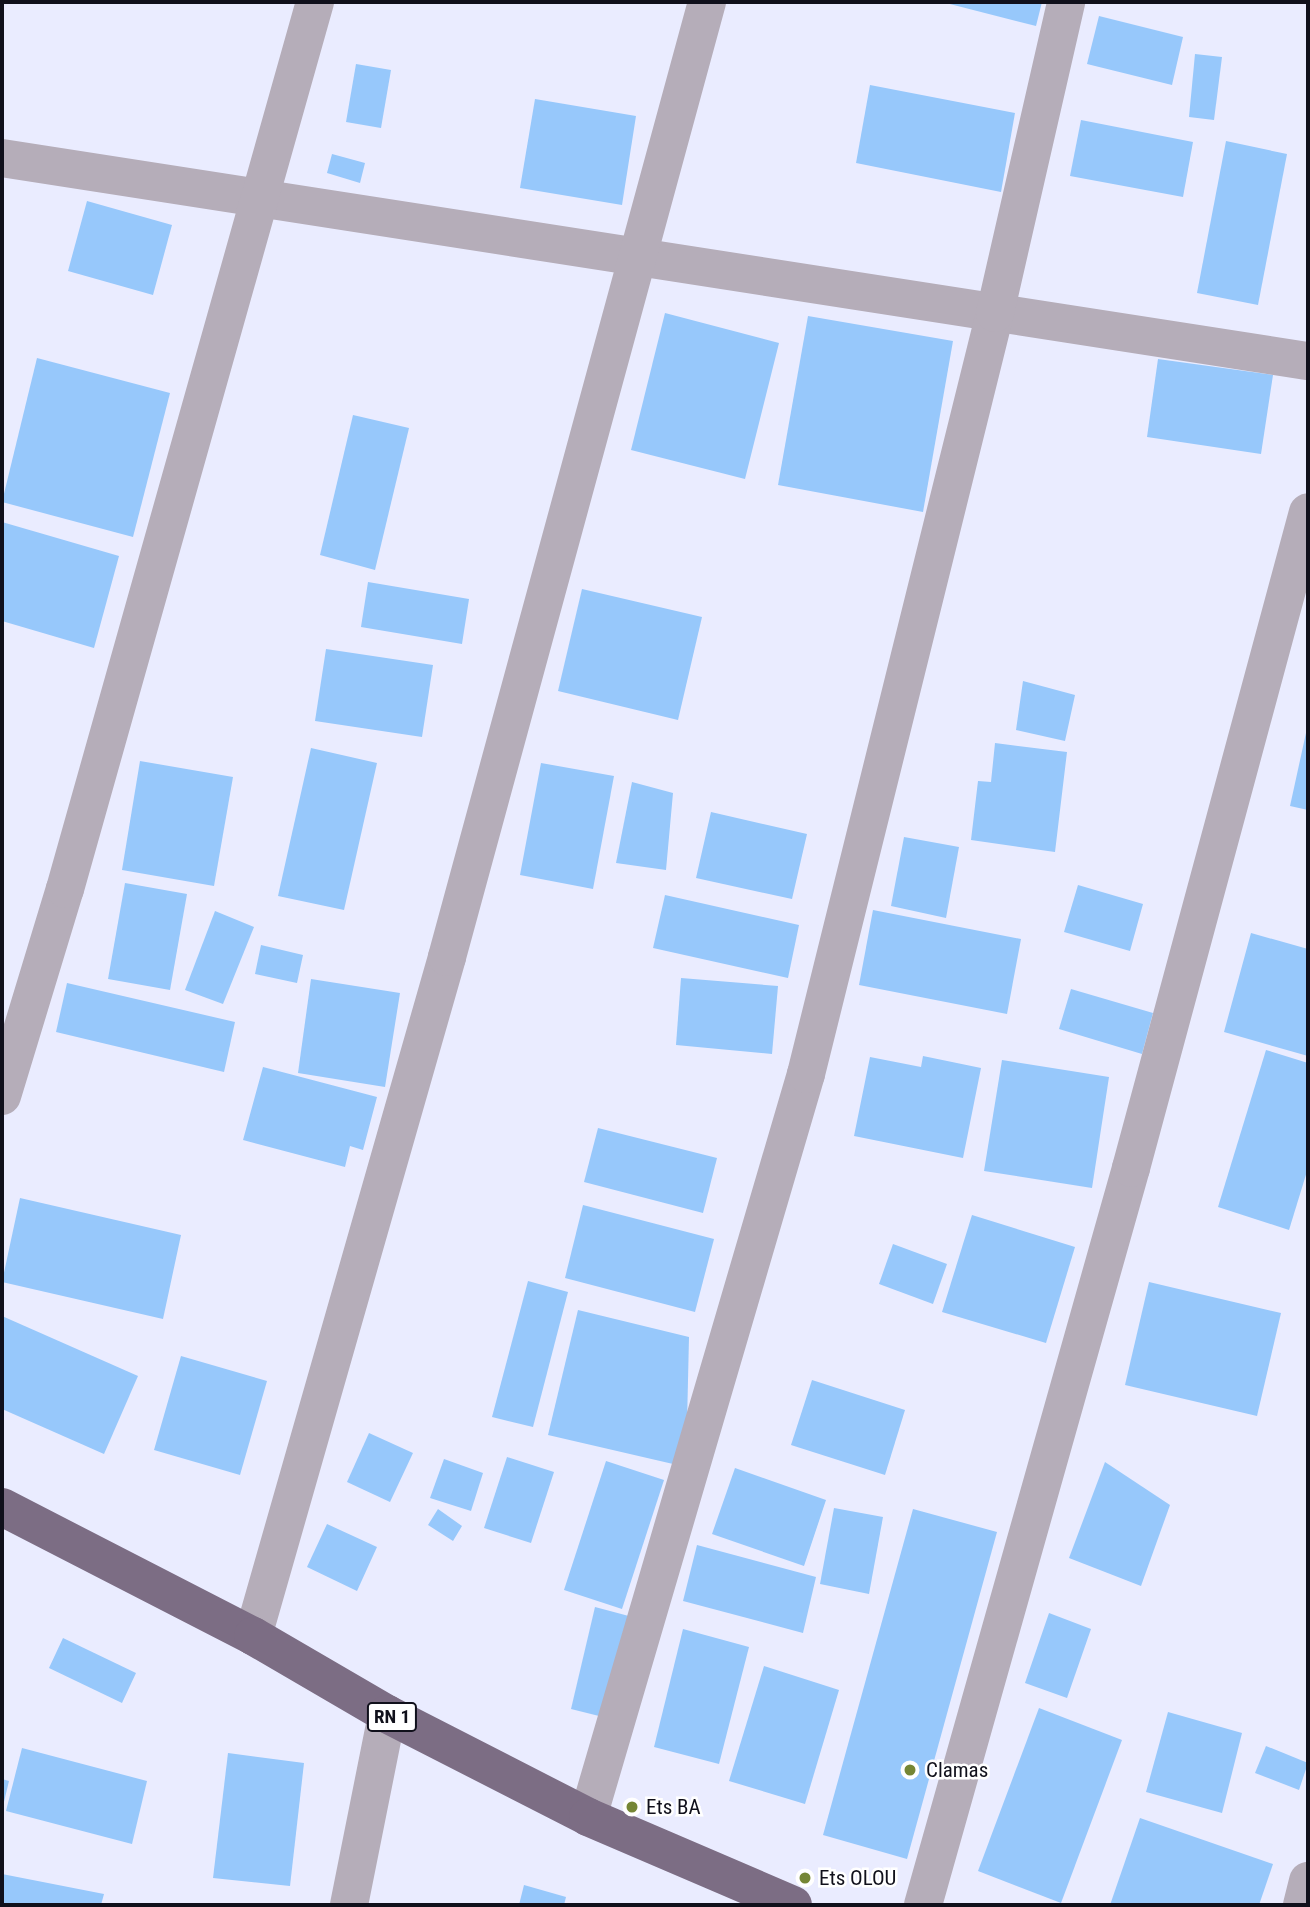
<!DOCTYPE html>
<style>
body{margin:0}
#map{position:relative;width:1310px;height:1907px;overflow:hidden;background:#eaecff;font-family:"Roboto Condensed",sans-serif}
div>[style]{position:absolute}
.building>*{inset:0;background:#97c8fb}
.minor>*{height:38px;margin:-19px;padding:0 19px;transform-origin:19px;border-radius:19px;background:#b5adb9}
.trunk>*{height:38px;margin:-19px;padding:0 19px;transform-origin:19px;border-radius:19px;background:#7c6d84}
.dots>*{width:19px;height:19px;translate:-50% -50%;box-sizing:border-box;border:4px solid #fff;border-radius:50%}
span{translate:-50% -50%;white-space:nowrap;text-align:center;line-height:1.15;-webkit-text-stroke:5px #fff;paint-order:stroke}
.shield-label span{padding:2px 5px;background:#fff;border:2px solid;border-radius:5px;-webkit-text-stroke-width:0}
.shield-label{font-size:19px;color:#10101b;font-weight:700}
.poi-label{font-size:21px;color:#10101b}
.left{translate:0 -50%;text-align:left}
.frame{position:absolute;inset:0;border:4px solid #10101b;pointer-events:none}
</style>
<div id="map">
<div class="building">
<i style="clip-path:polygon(942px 2px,1042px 2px,1036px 26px)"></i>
<i style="clip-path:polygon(1099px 16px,1183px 37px,1172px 85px,1087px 64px)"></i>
<i style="clip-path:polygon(1195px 54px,1222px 57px,1214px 120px,1189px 117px)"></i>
<i style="clip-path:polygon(356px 64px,391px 70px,381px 128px,346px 122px)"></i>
<i style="clip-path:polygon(870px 85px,1015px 113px,1001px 192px,856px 163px)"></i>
<i style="clip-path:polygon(535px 99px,636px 116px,622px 205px,520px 188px)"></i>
<i style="clip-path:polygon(1081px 120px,1193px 142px,1183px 197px,1070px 176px)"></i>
<i style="clip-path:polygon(1226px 141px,1287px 154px,1258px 305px,1197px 293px)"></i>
<i style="clip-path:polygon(332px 154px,365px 163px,360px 183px,327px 173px)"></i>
<i style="clip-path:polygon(87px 201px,172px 225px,153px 295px,68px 271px)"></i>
<i style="clip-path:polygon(665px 313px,779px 343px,745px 479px,631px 450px)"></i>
<i style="clip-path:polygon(808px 316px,953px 341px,923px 512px,778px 485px)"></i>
<i style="clip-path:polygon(37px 358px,170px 393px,133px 537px,2px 502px)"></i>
<i style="clip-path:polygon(1158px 359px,1273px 375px,1261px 454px,1147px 437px)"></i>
<i style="clip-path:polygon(353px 415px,409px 428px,375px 570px,320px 555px)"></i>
<i style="clip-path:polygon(2px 522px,119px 556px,94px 648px,2px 621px)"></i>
<i style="clip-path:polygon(368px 582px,469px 599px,462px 644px,361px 627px)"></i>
<i style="clip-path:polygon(582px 589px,702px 617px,678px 720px,558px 691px)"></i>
<i style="clip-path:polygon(326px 649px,433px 665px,422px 737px,315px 721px)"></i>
<i style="clip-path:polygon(1023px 681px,1075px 695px,1065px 741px,1016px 730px)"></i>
<i style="clip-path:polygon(1306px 733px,1308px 733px,1308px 810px,1290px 806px)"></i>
<i style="clip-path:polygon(995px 743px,1067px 752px,1055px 852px,971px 840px,978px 781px,991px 782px)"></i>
<i style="clip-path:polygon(311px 748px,377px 763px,344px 910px,278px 896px)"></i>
<i style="clip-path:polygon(140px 761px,233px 777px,214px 886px,122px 870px)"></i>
<i style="clip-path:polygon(541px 763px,614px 776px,593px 889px,520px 875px)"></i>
<i style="clip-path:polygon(632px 782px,673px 793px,666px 870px,616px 863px)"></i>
<i style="clip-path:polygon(711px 812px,807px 834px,792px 899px,696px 878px)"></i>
<i style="clip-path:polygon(904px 837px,959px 847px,946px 918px,891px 906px)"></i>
<i style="clip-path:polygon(125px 883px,187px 894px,170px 990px,108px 979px)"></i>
<i style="clip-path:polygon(1078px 885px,1143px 904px,1130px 951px,1064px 932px)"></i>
<i style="clip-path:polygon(665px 895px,799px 925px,788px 978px,653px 948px)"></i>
<i style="clip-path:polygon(873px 910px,1021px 939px,1007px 1014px,859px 985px)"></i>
<i style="clip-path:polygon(215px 911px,254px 927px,223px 1004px,185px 990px)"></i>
<i style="clip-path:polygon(1251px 933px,1308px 949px,1308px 1056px,1224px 1032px)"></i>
<i style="clip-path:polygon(261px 945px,303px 955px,297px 983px,255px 974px)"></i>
<i style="clip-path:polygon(681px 978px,778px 986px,772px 1054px,676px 1045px)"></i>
<i style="clip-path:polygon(311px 979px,400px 993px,385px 1087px,298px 1073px)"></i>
<i style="clip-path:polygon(67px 983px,235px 1022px,224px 1072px,56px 1032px)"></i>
<i style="clip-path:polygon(1071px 989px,1153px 1013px,1142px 1054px,1059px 1029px)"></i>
<i style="clip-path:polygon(1266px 1050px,1308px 1063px,1308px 1168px,1289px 1230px,1218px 1207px)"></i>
<i style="clip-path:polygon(923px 1056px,981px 1068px,963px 1158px,854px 1136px,870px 1057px,921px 1067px)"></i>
<i style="clip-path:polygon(1002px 1060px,1109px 1077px,1092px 1188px,984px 1171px)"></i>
<i style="clip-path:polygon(263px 1067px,377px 1097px,363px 1150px,350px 1146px,345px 1167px,243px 1140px)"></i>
<i style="clip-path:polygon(598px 1128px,717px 1158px,703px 1213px,584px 1182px)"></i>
<i style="clip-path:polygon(20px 1198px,181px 1235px,163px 1319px,2px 1282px)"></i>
<i style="clip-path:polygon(583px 1205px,714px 1239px,695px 1312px,565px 1278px)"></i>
<i style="clip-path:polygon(972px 1215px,1075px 1247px,1046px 1343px,942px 1312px)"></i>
<i style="clip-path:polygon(893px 1244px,947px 1264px,933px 1304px,879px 1284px)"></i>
<i style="clip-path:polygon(528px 1281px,568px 1292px,533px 1427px,492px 1417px)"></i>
<i style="clip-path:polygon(1149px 1282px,1281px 1313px,1257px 1416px,1125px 1385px)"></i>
<i style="clip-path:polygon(578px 1310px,689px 1337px,686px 1467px,548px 1435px)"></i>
<i style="clip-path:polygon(2px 1316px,138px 1376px,104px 1454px,2px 1409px)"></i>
<i style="clip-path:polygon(181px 1356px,267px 1381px,240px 1475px,154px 1450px)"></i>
<i style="clip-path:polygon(812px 1380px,905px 1410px,885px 1475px,791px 1445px)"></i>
<i style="clip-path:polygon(369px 1433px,413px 1453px,390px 1502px,347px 1482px)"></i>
<i style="clip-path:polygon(507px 1457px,554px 1472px,531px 1543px,484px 1528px)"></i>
<i style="clip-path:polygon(444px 1459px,483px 1473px,471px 1511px,430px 1498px)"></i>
<i style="clip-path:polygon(606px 1461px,664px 1480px,622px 1609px,564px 1590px)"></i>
<i style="clip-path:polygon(1105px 1462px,1170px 1505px,1141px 1586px,1069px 1558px)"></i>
<i style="clip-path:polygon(735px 1468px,826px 1500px,804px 1566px,712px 1534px)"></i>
<i style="clip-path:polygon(834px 1508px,883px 1517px,869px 1594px,820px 1584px)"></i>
<i style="clip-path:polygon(438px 1509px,462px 1526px,453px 1541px,428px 1525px)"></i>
<i style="clip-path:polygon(913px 1509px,997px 1532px,907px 1859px,823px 1835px)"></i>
<i style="clip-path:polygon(327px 1524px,377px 1547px,357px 1591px,307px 1567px)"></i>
<i style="clip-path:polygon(697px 1545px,816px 1577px,803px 1633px,683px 1601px)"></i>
<i style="clip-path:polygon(595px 1607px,640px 1619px,615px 1720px,571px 1709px)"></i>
<i style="clip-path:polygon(1049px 1613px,1091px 1629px,1067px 1698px,1025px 1683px)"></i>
<i style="clip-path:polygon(683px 1629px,749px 1647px,719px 1764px,654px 1747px)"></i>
<i style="clip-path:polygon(63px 1638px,136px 1673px,122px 1703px,49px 1668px)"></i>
<i style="clip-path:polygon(764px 1666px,839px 1690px,805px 1804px,729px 1781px)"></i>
<i style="clip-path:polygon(1039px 1708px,1122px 1740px,1061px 1903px,978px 1871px)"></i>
<i style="clip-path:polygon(1168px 1712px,1242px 1733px,1222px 1813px,1146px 1792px)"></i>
<i style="clip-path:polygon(1266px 1746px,1308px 1763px,1299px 1790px,1255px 1773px)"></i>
<i style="clip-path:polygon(22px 1748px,147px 1781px,132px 1844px,6px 1811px)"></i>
<i style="clip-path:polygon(228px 1753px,304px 1763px,290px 1886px,213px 1878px)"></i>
<i style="clip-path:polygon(2px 1779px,9px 1781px,3px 1806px,2px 1806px)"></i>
<i style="clip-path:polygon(1140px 1818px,1273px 1864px,1259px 1905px,1110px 1905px)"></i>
<i style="clip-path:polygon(2px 1874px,104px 1894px,101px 1905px,2px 1905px)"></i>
<i style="clip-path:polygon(524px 1885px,566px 1897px,564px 1905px,519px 1905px)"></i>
</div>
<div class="minor">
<i style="left:2px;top:158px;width:1322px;rotate:8.84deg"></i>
<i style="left:2px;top:1096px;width:216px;rotate:-73.1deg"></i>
<i style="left:65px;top:889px;width:922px;rotate:-74.26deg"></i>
<i style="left:253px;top:1636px;width:706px;rotate:-74.05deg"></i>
<i style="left:447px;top:957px;width:990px;rotate:-74.77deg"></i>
<i style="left:588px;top:1817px;width:774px;rotate:-73.65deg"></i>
<i style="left:806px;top:1074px;width:784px;rotate:-76.05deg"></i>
<i style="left:995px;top:313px;width:319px;rotate:-77.1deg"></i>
<i style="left:349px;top:1905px;width:195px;rotate:-78.7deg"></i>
<i style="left:923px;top:1905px;width:766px;rotate:-74.24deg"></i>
<i style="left:1131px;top:1168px;width:679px;rotate:-74.9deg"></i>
<i style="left:1302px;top:1905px;width:25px;rotate:-76deg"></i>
</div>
<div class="trunk">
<i style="left:2px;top:1507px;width:282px;rotate:27.2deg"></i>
<i style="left:253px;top:1636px;width:155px;rotate:30.2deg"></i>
<i style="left:387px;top:1714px;width:226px;rotate:27.1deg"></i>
<i style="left:588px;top:1817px;width:223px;rotate:23.2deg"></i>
</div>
<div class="dots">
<i style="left:910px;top:1770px;background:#758635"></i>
<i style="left:632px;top:1807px;background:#758635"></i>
<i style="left:805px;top:1878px;background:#758635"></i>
</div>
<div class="shield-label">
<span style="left:392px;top:1717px">RN 1</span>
</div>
<div class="poi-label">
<span class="left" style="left:926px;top:1770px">Clamas</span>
<span class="left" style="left:646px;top:1807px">Ets BA</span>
<span class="left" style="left:819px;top:1878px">Ets OLOU</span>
</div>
<div class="frame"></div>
</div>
